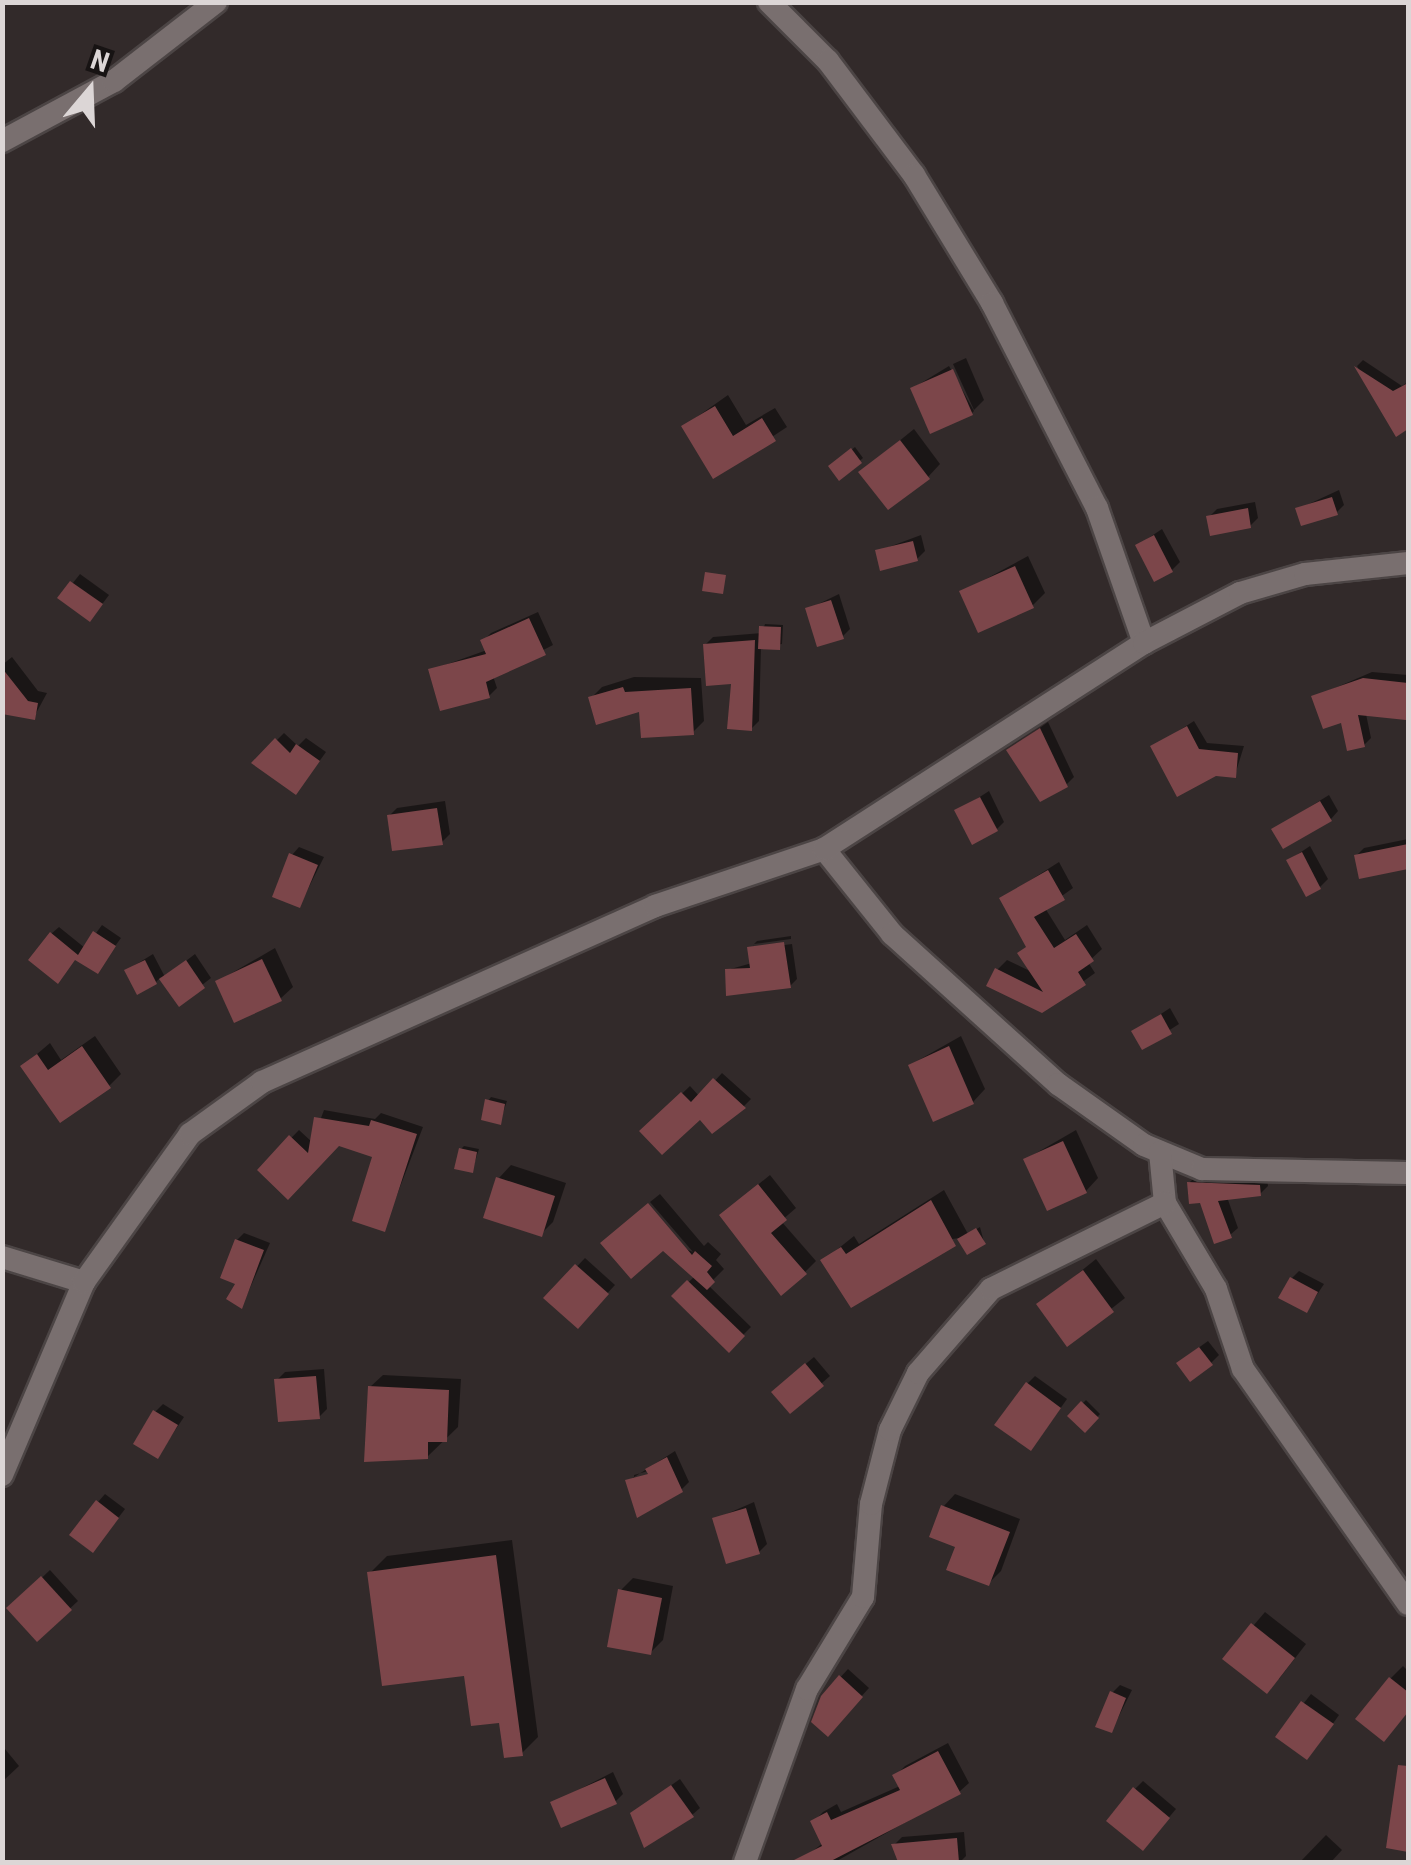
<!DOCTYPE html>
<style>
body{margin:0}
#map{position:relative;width:1411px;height:1865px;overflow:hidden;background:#322a2a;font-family:"Roboto Condensed",sans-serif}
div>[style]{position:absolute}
.shadow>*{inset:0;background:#0007}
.building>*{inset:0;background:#7c464a}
.roads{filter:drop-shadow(2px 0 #4c4545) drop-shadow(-2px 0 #4c4545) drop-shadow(0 2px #4c4545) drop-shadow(0 -2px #4c4545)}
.street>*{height:22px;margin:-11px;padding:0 11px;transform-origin:11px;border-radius:11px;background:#796f6f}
span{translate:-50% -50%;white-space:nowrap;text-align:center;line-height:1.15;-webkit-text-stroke:9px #171313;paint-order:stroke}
.frame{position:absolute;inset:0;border:5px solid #dcd6d6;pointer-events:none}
.north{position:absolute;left:40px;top:40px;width:100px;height:100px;-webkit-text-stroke:8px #171313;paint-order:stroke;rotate:19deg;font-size:28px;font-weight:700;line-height:40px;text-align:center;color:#dcd6d6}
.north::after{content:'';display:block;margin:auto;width:35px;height:45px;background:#dcd6d6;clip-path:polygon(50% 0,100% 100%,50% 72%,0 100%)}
</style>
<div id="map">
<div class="shadow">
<i style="clip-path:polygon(966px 358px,984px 400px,974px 410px,953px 364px)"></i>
<i style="clip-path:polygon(1363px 360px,1402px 386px,1408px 382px,1408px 426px,1396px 433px,1357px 366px)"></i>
<i style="clip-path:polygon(949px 366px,974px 411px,972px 413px,913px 388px)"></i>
<i style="clip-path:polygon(728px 395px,746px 425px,775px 408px,787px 427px,714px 475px,684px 426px)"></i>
<i style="clip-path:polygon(914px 429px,940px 464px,928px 477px,861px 472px)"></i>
<i style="clip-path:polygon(855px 447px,863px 458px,840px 477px,831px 466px)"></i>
<i style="clip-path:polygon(1339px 490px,1344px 505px,1336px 513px,1298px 509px)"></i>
<i style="clip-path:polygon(1255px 502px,1258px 518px,1250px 526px,1209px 517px,1217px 509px)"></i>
<i style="clip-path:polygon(1162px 529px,1180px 562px,1172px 570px,1138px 545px)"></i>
<i style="clip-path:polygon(921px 535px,925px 551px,917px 559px,878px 551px)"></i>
<i style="clip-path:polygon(1028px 556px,1045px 593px,1032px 606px,962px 592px)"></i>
<i style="clip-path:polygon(80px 574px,109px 595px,97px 611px,61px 598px)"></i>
<i style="clip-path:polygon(839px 594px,850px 629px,842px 637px,808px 609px)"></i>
<i style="clip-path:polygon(538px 612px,553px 645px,493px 676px,497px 688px,489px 696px,431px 670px,487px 650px,483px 641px,491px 633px)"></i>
<i style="clip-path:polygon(765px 624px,783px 625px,782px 644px,761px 647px,759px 721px,751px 729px,734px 681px,705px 645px,713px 637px,762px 633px)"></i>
<i style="clip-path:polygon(12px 657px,38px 691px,47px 693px,34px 717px,2px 713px,2px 665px)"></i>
<i style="clip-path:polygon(1372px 672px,1408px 675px,1408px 714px,1366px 714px,1371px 738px,1364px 745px,1314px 697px)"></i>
<i style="clip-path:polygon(634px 677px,701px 678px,704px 721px,693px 732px,642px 709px,591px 698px,602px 687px)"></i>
<i style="clip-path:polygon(1194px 721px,1207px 743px,1244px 746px,1235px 775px,1153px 747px)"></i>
<i style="clip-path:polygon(1048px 722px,1074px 777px,1066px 785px,1009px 750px)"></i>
<i style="clip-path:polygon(284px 733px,298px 746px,306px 738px,326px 752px,303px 784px,255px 762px)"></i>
<i style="clip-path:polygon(989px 791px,1004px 822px,997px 829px,958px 811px)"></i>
<i style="clip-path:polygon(1329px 795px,1338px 811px,1331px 819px,1274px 829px)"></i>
<i style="clip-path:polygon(445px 801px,450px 834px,442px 842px,389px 816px,397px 808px)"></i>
<i style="clip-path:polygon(1408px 839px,1408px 866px,1361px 876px,1356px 856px,1364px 848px)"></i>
<i style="clip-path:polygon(1310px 846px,1328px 879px,1320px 887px,1289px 860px)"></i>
<i style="clip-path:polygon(299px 847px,324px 857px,300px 905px,292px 855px)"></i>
<i style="clip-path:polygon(1059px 862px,1073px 888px,1045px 908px,1065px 940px,1087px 925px,1102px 949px,1088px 962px,1095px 973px,1042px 1011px,997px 970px,1007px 960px,1034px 973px,1028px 946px,1002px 898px)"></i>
<i style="clip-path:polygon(102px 925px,121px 938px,97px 971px,51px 934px,59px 927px,85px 948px)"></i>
<i style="clip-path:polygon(791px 936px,791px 939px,754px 944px,757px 941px)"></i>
<i style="clip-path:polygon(754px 944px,754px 949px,792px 944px,797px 979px,790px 986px,727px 970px,752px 963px)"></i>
<i style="clip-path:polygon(275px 948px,293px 987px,280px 999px,218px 981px)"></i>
<i style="clip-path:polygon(153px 954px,165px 977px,195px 954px,211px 978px,179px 1003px,161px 977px,156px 982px,127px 970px)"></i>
<i style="clip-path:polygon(1170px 1008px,1179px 1024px,1143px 1047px,1135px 1031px)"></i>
<i style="clip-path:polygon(95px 1036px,121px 1074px,109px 1086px,23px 1066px,50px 1043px,61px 1060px)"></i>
<i style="clip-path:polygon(961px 1036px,985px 1089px,973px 1102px,910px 1065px)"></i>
<i style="clip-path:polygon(722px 1073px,751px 1099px,744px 1106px,643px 1131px,690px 1086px,700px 1097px)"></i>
<i style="clip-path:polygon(491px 1097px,507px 1101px,500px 1122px,488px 1101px)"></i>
<i style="clip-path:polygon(324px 1110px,375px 1119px,381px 1113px,423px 1127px,384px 1229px,375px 1155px,338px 1143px,260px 1170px,299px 1130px,312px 1142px)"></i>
<i style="clip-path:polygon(1076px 1130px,1098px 1178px,1086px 1191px,1026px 1159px)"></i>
<i style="clip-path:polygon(464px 1146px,479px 1149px,472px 1171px,461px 1149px)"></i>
<i style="clip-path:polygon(511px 1165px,566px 1183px,553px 1222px,541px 1234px,499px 1178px)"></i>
<i style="clip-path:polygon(770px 1175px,796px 1208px,781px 1221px,816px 1261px,805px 1272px,733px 1205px)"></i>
<i style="clip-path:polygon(1197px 1175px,1267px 1178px,1268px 1186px,1260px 1194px,1227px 1197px,1238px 1228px,1230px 1235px,1189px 1183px)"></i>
<i style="clip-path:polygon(944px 1190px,968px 1234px,980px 1227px,984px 1242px,959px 1238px,824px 1260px,854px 1236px,859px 1244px)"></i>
<i style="clip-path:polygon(660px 1194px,704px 1246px,708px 1242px,721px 1254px,716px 1260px,724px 1269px,708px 1285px,751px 1327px,729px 1349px,674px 1296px,695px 1276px,663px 1248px,604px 1243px,681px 1247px,693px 1252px,650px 1202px)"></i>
<i style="clip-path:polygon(244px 1233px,270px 1243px,242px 1306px,237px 1240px)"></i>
<i style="clip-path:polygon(585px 1258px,615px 1285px,577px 1326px,547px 1298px)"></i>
<i style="clip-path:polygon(1096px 1259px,1125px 1298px,1068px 1343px,1039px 1305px)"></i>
<i style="clip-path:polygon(1299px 1271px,1324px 1284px,1307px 1310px,1292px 1278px)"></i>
<i style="clip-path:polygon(1208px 1341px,1219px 1355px,1211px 1363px,1187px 1356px)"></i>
<i style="clip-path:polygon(814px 1357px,830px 1376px,790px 1411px,782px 1384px)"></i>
<i style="clip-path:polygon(324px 1369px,327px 1409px,319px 1417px,277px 1380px,285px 1372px)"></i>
<i style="clip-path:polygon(383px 1375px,461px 1379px,458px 1427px,427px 1457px,370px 1387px)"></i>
<i style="clip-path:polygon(1035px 1376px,1067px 1399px,1038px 1440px,1027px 1384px)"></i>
<i style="clip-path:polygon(1086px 1400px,1100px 1414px,1085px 1430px,1070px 1416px)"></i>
<i style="clip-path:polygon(163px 1404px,184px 1417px,158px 1456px,155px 1412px)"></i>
<i style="clip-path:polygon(evenodd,675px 1451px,689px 1482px,681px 1490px,628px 1481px,675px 1451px,659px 1468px,661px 1473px,634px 1480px,634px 1475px,659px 1468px)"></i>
<i style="clip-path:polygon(105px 1494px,125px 1509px,100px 1542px,98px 1502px)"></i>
<i style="clip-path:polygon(955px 1494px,1020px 1519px,1001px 1571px,989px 1583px,958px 1545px,943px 1507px)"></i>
<i style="clip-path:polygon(754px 1502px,767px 1544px,759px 1552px,715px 1519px)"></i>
<i style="clip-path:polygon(512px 1540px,538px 1737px,522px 1753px,466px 1673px,370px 1573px,387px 1556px)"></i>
<i style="clip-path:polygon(50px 1570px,78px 1601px,38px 1638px,10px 1608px)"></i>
<i style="clip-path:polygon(633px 1578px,673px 1586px,663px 1640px,650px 1653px,620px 1591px)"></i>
<i style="clip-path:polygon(1265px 1612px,1306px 1644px,1279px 1679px,1225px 1659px)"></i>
<i style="clip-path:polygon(1403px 1666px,1408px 1671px,1408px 1712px,1384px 1739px,1390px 1679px)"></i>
<i style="clip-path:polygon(848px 1669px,869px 1688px,828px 1733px,824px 1695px)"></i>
<i style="clip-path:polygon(1120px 1685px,1132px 1690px,1112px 1730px,1112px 1693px)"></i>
<i style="clip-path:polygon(1311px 1694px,1339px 1715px,1315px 1749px,1278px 1736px)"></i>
<i style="clip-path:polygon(948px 1743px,969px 1783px,959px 1792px,835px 1862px,809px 1862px,805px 1857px,823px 1843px,813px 1822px,823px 1812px,837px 1804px,841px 1812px,900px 1786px,895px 1776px,905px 1766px)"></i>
<i style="clip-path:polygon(5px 1749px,19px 1766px,2px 1782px,2px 1751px)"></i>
<i style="clip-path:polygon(613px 1772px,623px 1794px,615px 1802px,553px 1803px)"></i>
<i style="clip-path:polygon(680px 1779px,700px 1808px,692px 1815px,642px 1806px)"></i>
<i style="clip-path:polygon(1143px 1781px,1176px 1809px,1150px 1840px,1135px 1789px)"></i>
<i style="clip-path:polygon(964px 1832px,966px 1856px,960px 1862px,900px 1862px,894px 1845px,902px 1837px)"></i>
<i style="clip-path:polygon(1326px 1835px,1342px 1850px,1331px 1862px,1300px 1862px)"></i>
</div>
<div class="building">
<i style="clip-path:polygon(1354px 366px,1393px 391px,1408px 383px,1408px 429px,1396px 437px)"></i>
<i style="clip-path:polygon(953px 369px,973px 415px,930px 434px,910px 388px)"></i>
<i style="clip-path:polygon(715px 406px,733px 436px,762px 418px,776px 441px,713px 479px,681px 426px)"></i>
<i style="clip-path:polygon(900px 440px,930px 479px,888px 510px,858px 472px)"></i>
<i style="clip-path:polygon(851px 448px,862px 463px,839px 481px,828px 466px)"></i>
<i style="clip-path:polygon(1332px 497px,1338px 515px,1301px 526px,1295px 508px)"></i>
<i style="clip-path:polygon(1248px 508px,1251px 528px,1210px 536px,1206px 516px)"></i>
<i style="clip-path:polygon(1154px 535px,1173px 572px,1154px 582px,1135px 545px)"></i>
<i style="clip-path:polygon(913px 541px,918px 561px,880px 571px,875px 550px)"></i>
<i style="clip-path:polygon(1015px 566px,1034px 608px,978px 633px,959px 591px)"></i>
<i style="clip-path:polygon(705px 572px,726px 575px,723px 594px,702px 591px)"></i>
<i style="clip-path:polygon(70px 581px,103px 604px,90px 622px,57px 598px)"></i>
<i style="clip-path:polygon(831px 600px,844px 639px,817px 647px,805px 608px)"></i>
<i style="clip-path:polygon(529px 618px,546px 655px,486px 682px,490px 698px,440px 711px,428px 669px,486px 654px,480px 640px)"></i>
<i style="clip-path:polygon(759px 626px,781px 627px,780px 650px,758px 649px)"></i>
<i style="clip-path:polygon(755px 640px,752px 731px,727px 729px,731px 684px,706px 686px,703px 644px)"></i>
<i style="clip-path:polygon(2px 668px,28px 701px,38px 703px,35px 720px,2px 714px)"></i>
<i style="clip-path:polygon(1363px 678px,1408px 683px,1406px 720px,1358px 715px,1365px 747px,1347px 751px,1341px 723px,1323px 729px,1311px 696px)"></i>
<i style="clip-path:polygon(623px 687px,625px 692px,691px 688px,694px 735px,641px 738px,639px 712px,596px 725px,588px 697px)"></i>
<i style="clip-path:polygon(1187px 726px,1199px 749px,1238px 753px,1236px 778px,1216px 776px,1177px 797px,1150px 746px)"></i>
<i style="clip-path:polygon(1040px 728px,1068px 787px,1040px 802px,1006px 750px)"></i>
<i style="clip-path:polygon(275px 738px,290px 753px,296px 744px,320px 761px,296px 795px,251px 763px)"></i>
<i style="clip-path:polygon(980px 797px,998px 831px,972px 845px,954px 810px)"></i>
<i style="clip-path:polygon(1320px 801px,1332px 821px,1283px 849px,1271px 829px)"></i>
<i style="clip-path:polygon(437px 808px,443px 845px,392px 851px,387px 815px)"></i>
<i style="clip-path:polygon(1408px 844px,1408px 869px,1359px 879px,1354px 855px)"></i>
<i style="clip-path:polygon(1302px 852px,1321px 889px,1306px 897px,1286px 860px)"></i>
<i style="clip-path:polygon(289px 853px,318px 865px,300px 908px,272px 897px)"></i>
<i style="clip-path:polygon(1048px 870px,1065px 900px,1034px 917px,1054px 948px,1076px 934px,1094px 961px,1078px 972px,1086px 985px,1042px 1013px,986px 986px,995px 968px,1043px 992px,1017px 953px,1026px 947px,999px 898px)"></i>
<i style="clip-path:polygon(93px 931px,116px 946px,98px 974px,75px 960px,58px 984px,28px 960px,50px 932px,78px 955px)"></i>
<i style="clip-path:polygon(784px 942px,791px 988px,726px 996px,725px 969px,750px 968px,747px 947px)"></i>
<i style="clip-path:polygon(262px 959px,282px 1001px,234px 1023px,215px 981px)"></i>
<i style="clip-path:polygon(145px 960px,157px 984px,137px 995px,124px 970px)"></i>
<i style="clip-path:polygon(186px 960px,205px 988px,179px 1007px,159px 979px)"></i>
<i style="clip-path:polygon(1161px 1014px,1172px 1034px,1142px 1050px,1131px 1031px)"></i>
<i style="clip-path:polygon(82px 1046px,111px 1088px,60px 1123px,20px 1066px,37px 1054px,48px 1070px)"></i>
<i style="clip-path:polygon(949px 1046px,974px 1104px,933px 1122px,908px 1065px)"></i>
<i style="clip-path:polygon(713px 1078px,746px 1108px,712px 1134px,700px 1120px,662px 1155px,639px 1131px,681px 1092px,691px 1102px)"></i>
<i style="clip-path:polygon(485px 1099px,505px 1104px,501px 1125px,481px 1120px)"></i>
<i style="clip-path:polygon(314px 1117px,369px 1126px,371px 1120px,417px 1134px,385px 1232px,352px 1221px,372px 1157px,339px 1146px,288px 1200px,257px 1170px,289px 1135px,308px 1153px)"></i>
<i style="clip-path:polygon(1063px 1141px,1087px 1193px,1047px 1211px,1023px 1159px)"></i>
<i style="clip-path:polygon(459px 1148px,477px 1152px,473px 1173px,454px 1169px)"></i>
<i style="clip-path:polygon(496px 1177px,555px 1196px,542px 1237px,483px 1218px)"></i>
<i style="clip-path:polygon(1187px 1182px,1260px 1185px,1261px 1196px,1218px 1201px,1232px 1238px,1214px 1244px,1200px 1203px,1189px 1204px)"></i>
<i style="clip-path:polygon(758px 1184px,787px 1220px,771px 1233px,807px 1274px,781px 1296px,719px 1215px)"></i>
<i style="clip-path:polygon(931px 1200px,956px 1246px,851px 1308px,820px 1260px,841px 1247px,846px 1254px)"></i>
<i style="clip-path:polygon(648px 1203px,692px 1255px,695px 1251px,712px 1266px,707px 1272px,715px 1282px,707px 1290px,663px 1251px,631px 1279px,600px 1243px)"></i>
<i style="clip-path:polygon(976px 1228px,986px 1244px,967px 1255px,957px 1239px)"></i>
<i style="clip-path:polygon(235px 1239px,264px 1250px,242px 1309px,226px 1299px,235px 1284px,220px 1278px)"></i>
<i style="clip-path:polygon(575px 1264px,609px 1294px,578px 1329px,543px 1298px)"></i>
<i style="clip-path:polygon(1083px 1270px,1114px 1312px,1067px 1347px,1036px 1304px)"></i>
<i style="clip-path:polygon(1290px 1277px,1318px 1292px,1307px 1313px,1278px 1298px)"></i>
<i style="clip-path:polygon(687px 1280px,745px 1336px,729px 1353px,671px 1296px)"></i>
<i style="clip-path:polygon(1199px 1347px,1213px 1365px,1190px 1382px,1176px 1363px)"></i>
<i style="clip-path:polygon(805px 1363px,824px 1386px,790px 1414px,771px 1392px)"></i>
<i style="clip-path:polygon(316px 1376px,320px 1419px,278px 1422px,274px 1379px)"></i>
<i style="clip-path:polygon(1026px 1382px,1061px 1408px,1031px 1451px,994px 1425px)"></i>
<i style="clip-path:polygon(368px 1386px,449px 1390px,447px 1442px,428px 1442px,428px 1459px,364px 1462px)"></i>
<i style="clip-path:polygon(1081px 1401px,1099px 1418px,1085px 1433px,1067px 1416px)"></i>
<i style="clip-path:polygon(153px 1410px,178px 1425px,158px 1459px,133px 1444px)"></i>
<i style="clip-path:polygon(667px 1457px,683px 1492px,637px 1518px,625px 1480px,648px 1474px,645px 1469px)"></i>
<i style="clip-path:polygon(96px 1500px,119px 1518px,93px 1553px,69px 1535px)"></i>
<i style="clip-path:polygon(941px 1505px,1010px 1532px,989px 1586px,946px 1570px,955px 1547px,929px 1537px)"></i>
<i style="clip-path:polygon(746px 1508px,760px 1554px,726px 1564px,712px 1518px)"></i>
<i style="clip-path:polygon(496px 1555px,523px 1756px,504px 1758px,499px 1723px,471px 1726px,464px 1676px,382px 1686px,367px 1572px)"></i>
<i style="clip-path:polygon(41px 1576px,72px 1610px,37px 1642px,6px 1608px)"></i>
<i style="clip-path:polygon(618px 1589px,662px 1598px,651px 1655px,607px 1647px)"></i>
<i style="clip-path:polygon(1251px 1623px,1295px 1658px,1267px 1694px,1222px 1659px)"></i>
<i style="clip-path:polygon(839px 1675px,863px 1697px,828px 1737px,811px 1722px,821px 1696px)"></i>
<i style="clip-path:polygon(1389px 1677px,1408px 1692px,1408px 1712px,1384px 1742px,1355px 1719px)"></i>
<i style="clip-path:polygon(1110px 1691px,1126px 1698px,1112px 1733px,1095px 1727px)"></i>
<i style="clip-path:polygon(1301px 1701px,1334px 1724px,1307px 1760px,1275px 1737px)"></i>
<i style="clip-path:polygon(938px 1751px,961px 1794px,829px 1862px,790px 1862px,822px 1846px,810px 1821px,827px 1812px,831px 1820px,900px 1790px,892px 1775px)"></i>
<i style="clip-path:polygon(1398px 1765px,1408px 1766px,1408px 1852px,1386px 1848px)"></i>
<i style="clip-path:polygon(605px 1778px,617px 1804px,561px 1828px,550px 1802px)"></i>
<i style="clip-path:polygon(671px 1785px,694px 1817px,644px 1848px,630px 1813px)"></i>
<i style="clip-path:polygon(1133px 1787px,1170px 1818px,1143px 1851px,1106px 1821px)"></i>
<i style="clip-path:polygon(957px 1838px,959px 1862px,898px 1862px,891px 1844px)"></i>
</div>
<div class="roads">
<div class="street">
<i style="left:769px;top:2px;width:83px;rotate:45deg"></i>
<i style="left:828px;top:61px;width:143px;rotate:53deg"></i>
<i style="left:914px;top:175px;width:150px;rotate:58.6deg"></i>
<i style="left:992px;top:303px;width:230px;rotate:62.9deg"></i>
<i style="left:1097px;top:508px;width:143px;rotate:70.8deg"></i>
<i style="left:2px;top:141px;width:127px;rotate:-28.2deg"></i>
<i style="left:114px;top:81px;width:129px;rotate:-37.8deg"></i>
<i style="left:824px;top:849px;width:109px;rotate:51.3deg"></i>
<i style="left:892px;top:934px;width:224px;rotate:42.1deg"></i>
<i style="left:1058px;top:1084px;width:105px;rotate:35.3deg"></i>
<i style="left:1144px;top:1145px;width:63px;rotate:22.5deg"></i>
<i style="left:1202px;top:1169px;width:206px;rotate:1.1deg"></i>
<i style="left:1160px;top:1152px;width:51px;rotate:84.4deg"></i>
<i style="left:1165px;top:1203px;width:100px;rotate:59.3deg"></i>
<i style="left:1216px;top:1289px;width:84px;rotate:71.4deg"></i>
<i style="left:1243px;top:1369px;width:287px;rotate:54.9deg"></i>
<i style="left:2px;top:1257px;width:86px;rotate:17deg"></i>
<i style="left:2px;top:1475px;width:210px;rotate:-67deg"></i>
<i style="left:84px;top:1282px;width:182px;rotate:-54.4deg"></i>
<i style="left:190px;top:1134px;width:89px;rotate:-35.8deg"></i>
<i style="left:262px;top:1082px;width:431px;rotate:-24.1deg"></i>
<i style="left:655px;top:906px;width:178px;rotate:-18.6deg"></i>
<i style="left:824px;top:849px;width:381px;rotate:-32.8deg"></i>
<i style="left:1144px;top:643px;width:108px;rotate:-27.5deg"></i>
<i style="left:1240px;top:593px;width:68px;rotate:-16.3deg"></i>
<i style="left:1305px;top:574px;width:104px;rotate:-6.1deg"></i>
<i style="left:745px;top:1862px;width:184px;rotate:-70.3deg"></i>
<i style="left:807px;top:1689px;width:108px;rotate:-58.7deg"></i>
<i style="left:863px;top:1597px;width:93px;rotate:-85.1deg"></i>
<i style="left:871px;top:1504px;width:76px;rotate:-75.6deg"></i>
<i style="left:890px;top:1430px;width:64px;rotate:-63.8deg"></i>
<i style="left:918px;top:1373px;width:111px;rotate:-49deg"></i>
<i style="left:991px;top:1289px;width:194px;rotate:-26.3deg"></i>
</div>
</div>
<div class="frame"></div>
<div class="north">N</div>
</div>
